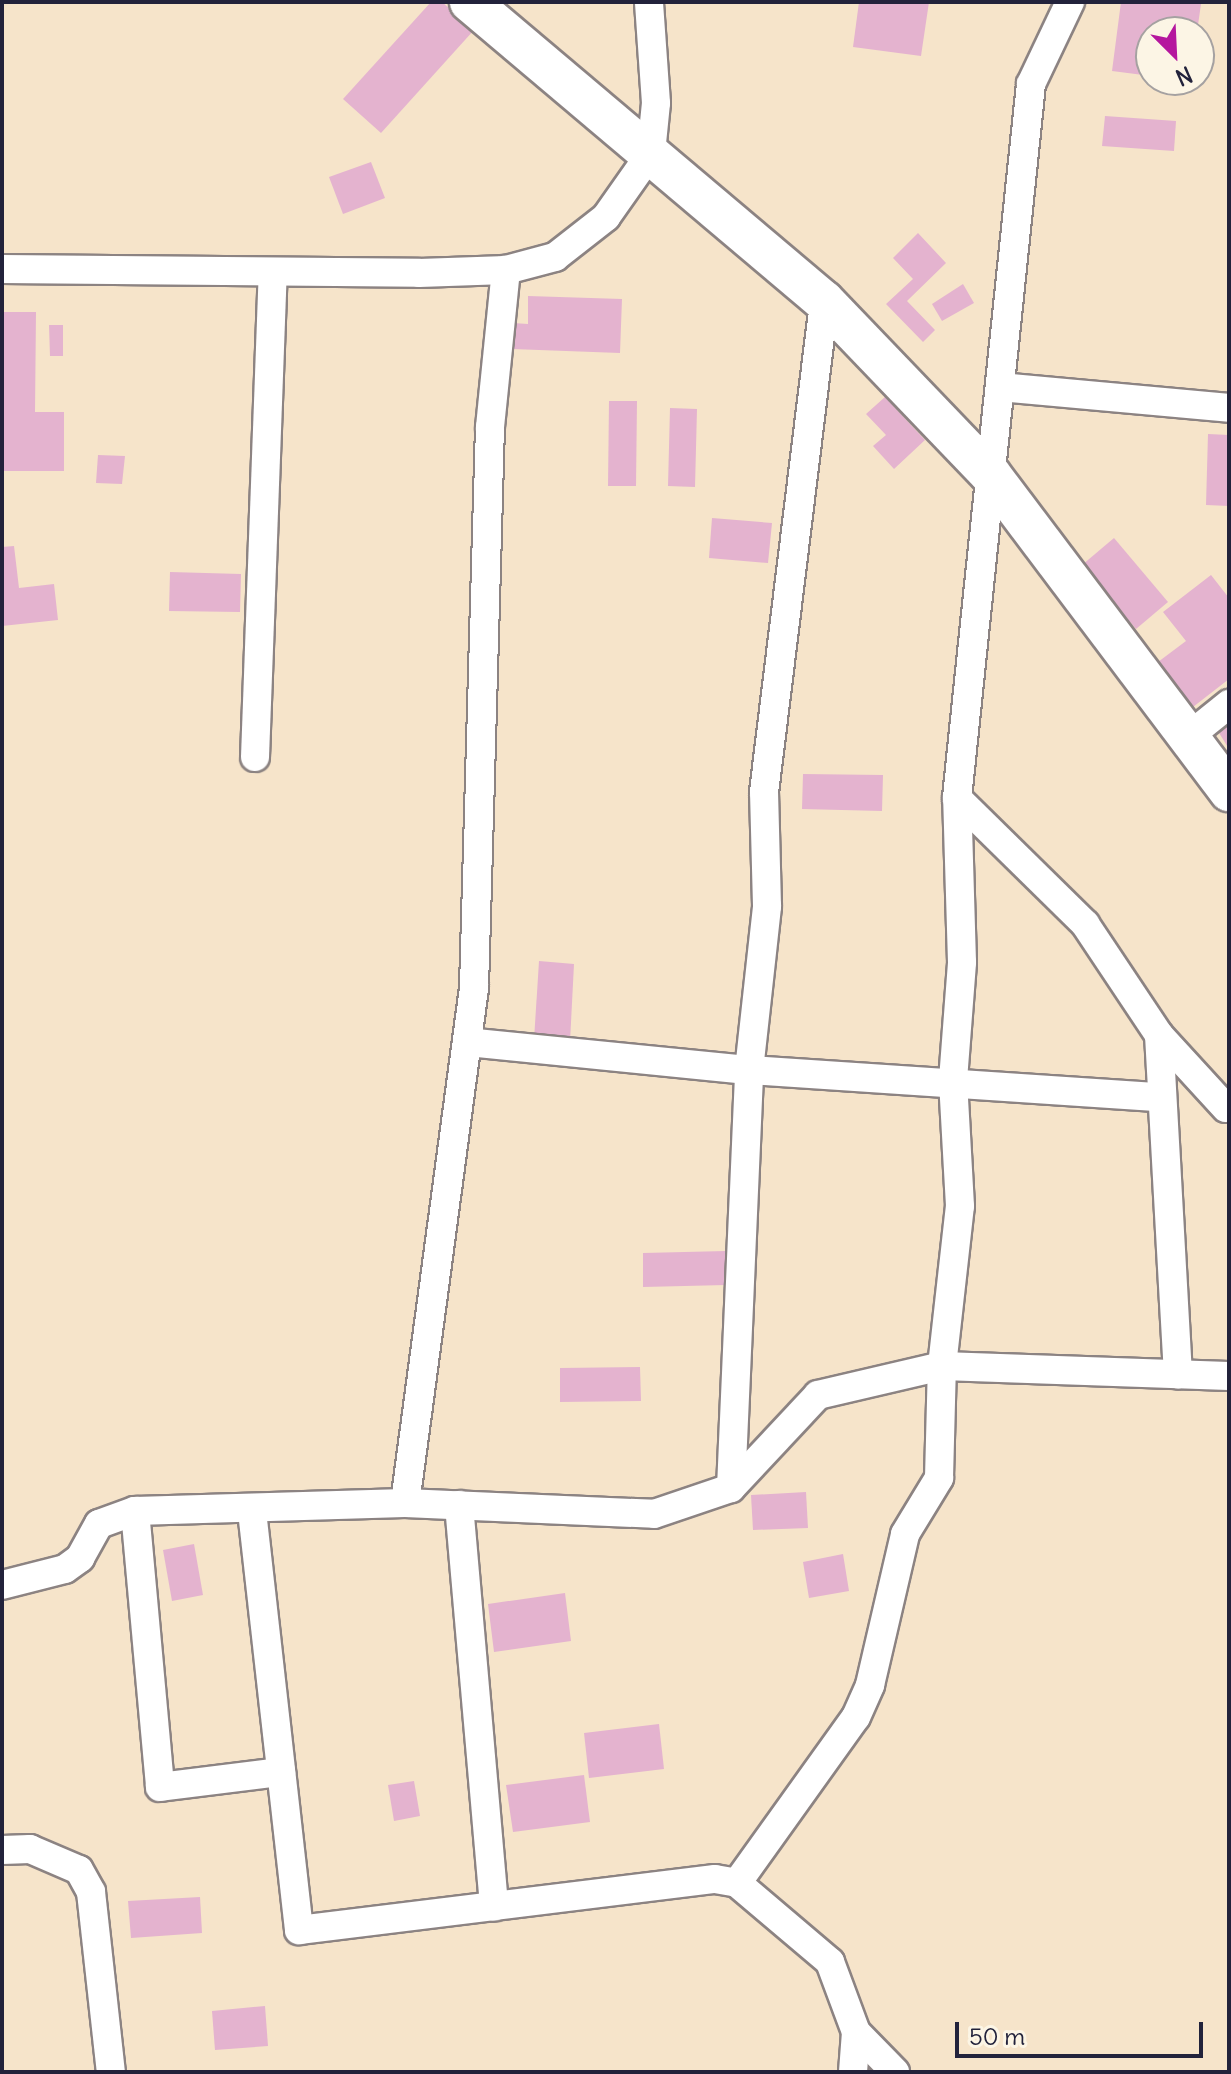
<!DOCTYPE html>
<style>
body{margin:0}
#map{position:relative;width:1231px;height:2074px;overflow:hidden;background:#f6e4ca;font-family:Delius,sans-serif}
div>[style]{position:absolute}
.building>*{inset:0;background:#e4b3cf}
.roads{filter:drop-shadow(2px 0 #8c8382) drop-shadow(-2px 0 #8c8382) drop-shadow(0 2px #8c8382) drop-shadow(0 -2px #8c8382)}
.street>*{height:28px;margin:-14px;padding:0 14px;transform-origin:14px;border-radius:14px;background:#fff}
.secondary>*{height:40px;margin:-20px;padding:0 20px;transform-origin:20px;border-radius:20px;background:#fff}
span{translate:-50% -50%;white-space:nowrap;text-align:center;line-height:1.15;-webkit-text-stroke:6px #fcf5e5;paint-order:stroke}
.frame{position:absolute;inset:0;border:4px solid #22223b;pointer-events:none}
.north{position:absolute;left:1135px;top:16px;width:80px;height:80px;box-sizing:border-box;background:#fcf5e5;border:2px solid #a5a1a1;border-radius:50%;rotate:156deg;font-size:22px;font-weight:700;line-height:32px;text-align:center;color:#22223b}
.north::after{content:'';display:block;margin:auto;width:28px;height:36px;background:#b5179e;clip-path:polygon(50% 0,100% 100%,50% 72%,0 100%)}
.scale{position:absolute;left:955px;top:2022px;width:248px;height:36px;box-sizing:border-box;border:4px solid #22223b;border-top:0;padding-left:10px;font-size:24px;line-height:28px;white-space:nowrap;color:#22223b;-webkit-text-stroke:6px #fcf5e5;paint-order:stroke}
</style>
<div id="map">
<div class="building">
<i style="clip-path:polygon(431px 2px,442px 2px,474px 30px,381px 133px,343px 99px)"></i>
<i style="clip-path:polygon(859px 2px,929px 2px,921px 56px,853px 47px)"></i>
<i style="clip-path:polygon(1121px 2px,1201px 4px,1197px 32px,1151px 32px,1151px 76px,1112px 71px)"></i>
<i style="clip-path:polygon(1105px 116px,1176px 121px,1174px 151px,1102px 146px)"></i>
<i style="clip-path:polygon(371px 162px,385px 198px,343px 214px,329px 177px)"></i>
<i style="clip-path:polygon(918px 233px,946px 263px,907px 301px,935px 330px,923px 342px,886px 304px,913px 279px,893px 258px)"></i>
<i style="clip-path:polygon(963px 284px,974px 303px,942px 321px,932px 304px)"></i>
<i style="clip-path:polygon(528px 296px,622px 299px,620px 353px,512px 349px,513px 323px,528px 324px)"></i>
<i style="clip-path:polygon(2px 312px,36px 312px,35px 412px,64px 412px,64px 471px,2px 471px)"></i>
<i style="clip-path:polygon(49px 325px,63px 325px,63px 356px,50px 356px)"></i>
<i style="clip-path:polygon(885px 397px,925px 440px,894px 469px,873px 446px,886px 435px,866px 414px)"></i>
<i style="clip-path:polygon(609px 401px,637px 401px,636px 486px,608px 486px)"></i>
<i style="clip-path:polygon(670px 408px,697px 409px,695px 487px,668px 486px)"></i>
<i style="clip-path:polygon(1208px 434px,1229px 435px,1229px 506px,1206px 505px)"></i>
<i style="clip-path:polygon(98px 455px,125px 456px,122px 484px,96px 483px)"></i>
<i style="clip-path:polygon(712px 518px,772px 523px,768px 563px,709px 558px)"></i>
<i style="clip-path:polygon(1114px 538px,1168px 602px,1136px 629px,1082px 565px)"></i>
<i style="clip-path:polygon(14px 546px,19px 588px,54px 584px,58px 620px,2px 626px,2px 547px)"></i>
<i style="clip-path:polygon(170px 572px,241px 574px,240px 612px,169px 611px)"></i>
<i style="clip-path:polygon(1211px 575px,1229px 598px,1229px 679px,1193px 707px,1158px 662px,1186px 641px,1163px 612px)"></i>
<i style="clip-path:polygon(1229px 719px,1229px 749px,1216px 728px)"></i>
<i style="clip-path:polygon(803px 774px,883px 775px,882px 811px,802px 809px)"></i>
<i style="clip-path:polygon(539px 961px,574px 964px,570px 1042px,534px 1040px)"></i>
<i style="clip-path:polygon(726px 1251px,726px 1285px,643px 1287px,643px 1253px)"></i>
<i style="clip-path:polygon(640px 1367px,641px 1401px,560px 1402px,560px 1368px)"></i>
<i style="clip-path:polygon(806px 1492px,808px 1528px,753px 1530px,751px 1495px)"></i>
<i style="clip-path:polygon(194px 1544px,203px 1595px,172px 1601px,163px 1550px)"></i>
<i style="clip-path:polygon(843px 1554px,849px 1591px,809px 1598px,803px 1562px)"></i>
<i style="clip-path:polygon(565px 1593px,571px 1641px,494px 1652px,488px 1604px)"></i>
<i style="clip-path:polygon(659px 1724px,664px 1769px,589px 1778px,584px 1733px)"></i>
<i style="clip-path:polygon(584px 1775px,590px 1822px,513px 1832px,506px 1785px)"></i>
<i style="clip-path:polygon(414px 1781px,420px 1816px,394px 1821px,388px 1785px)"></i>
<i style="clip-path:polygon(200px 1897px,202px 1933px,131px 1938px,128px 1901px)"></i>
<i style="clip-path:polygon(265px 2006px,268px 2046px,215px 2050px,212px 2011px)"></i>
</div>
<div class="roads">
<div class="street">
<i style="left:1070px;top:2px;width:91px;rotate:115.4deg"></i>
<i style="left:1031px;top:84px;width:718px;rotate:95.92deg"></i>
<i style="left:957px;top:798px;width:180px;rotate:44.5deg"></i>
<i style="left:1085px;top:924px;width:133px;rotate:56.3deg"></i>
<i style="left:1159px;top:1035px;width:99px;rotate:47.5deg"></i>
<i style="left:2px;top:269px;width:417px;rotate:0.5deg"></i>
<i style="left:419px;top:273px;width:87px;rotate:-2deg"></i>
<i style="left:506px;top:270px;width:51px;rotate:-14.9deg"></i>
<i style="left:555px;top:257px;width:65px;rotate:-38.1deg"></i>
<i style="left:606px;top:217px;width:78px;rotate:-54.9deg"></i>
<i style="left:651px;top:153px;width:50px;rotate:-84.3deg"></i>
<i style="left:656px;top:103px;width:101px;rotate:-94deg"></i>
<i style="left:1000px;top:387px;width:230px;rotate:5.2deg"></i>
<i style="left:1188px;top:737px;width:53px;rotate:-38.8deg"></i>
<i style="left:255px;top:757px;width:484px;rotate:-87.9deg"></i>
<i style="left:1159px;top:1035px;width:340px;rotate:86.8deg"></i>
<i style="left:467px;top:1042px;width:283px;rotate:5.7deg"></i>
<i style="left:749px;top:1070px;width:412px;rotate:3.8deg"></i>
<i style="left:731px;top:1488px;width:418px;rotate:-87.5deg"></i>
<i style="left:749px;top:1070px;width:165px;rotate:-83.7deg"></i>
<i style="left:767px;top:906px;width:114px;rotate:-91.5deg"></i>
<i style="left:764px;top:792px;width:495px;rotate:-83deg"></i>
<i style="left:405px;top:1503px;width:520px;rotate:-82.37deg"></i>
<i style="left:474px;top:988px;width:561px;rotate:-88.37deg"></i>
<i style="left:490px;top:427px;width:158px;rotate:-84.2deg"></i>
<i style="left:459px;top:1505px;width:403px;rotate:85deg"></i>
<i style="left:135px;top:1511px;width:277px;rotate:84.8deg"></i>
<i style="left:160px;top:1787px;width:122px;rotate:-7.1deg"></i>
<i style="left:252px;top:1511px;width:422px;rotate:83.6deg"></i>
<i style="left:299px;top:1930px;width:419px;rotate:-7deg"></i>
<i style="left:715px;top:1879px;width:22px;rotate:10deg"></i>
<i style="left:737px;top:1883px;width:122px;rotate:40.3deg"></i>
<i style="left:830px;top:1962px;width:75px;rotate:69.6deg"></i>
<i style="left:856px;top:2032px;width:40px;rotate:94.3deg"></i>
<i style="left:2px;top:1585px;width:65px;rotate:-14.3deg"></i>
<i style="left:65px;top:1569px;width:19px;rotate:-36deg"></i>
<i style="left:80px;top:1558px;width:39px;rotate:-61deg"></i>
<i style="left:99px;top:1524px;width:38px;rotate:-20deg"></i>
<i style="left:135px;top:1511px;width:270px;rotate:-1.7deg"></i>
<i style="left:405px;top:1503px;width:249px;rotate:2.5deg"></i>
<i style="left:654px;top:1514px;width:81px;rotate:-18.7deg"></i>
<i style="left:731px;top:1488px;width:127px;rotate:-46.9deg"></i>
<i style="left:818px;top:1395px;width:127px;rotate:-13.2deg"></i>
<i style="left:942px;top:1366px;width:161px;rotate:-83.6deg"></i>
<i style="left:960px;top:1206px;width:126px;rotate:-93.2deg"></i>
<i style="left:953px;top:1080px;width:118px;rotate:-85.6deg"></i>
<i style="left:962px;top:962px;width:164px;rotate:-91.7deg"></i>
<i style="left:2px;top:1850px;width:28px;rotate:-2deg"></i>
<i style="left:30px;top:1849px;width:53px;rotate:23.2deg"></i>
<i style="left:79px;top:1870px;width:25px;rotate:61deg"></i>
<i style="left:91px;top:1892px;width:181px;rotate:83.7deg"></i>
<i style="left:737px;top:1883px;width:204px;rotate:-54.4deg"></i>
<i style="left:856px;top:1717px;width:35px;rotate:-66deg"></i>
<i style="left:870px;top:1685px;width:155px;rotate:-76.9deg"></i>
<i style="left:905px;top:1534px;width:66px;rotate:-58.7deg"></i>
<i style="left:939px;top:1478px;width:112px;rotate:-88.5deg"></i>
<i style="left:942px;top:1366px;width:287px;rotate:2deg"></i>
<i style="left:856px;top:2032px;width:56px;rotate:45.7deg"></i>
</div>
<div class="secondary">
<i style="left:470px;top:2px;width:463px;rotate:40.2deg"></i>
<i style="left:824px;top:301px;width:241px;rotate:46.2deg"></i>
<i style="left:991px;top:475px;width:396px;rotate:53deg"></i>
</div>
</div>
<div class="frame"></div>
<div class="north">N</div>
<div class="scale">50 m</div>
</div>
